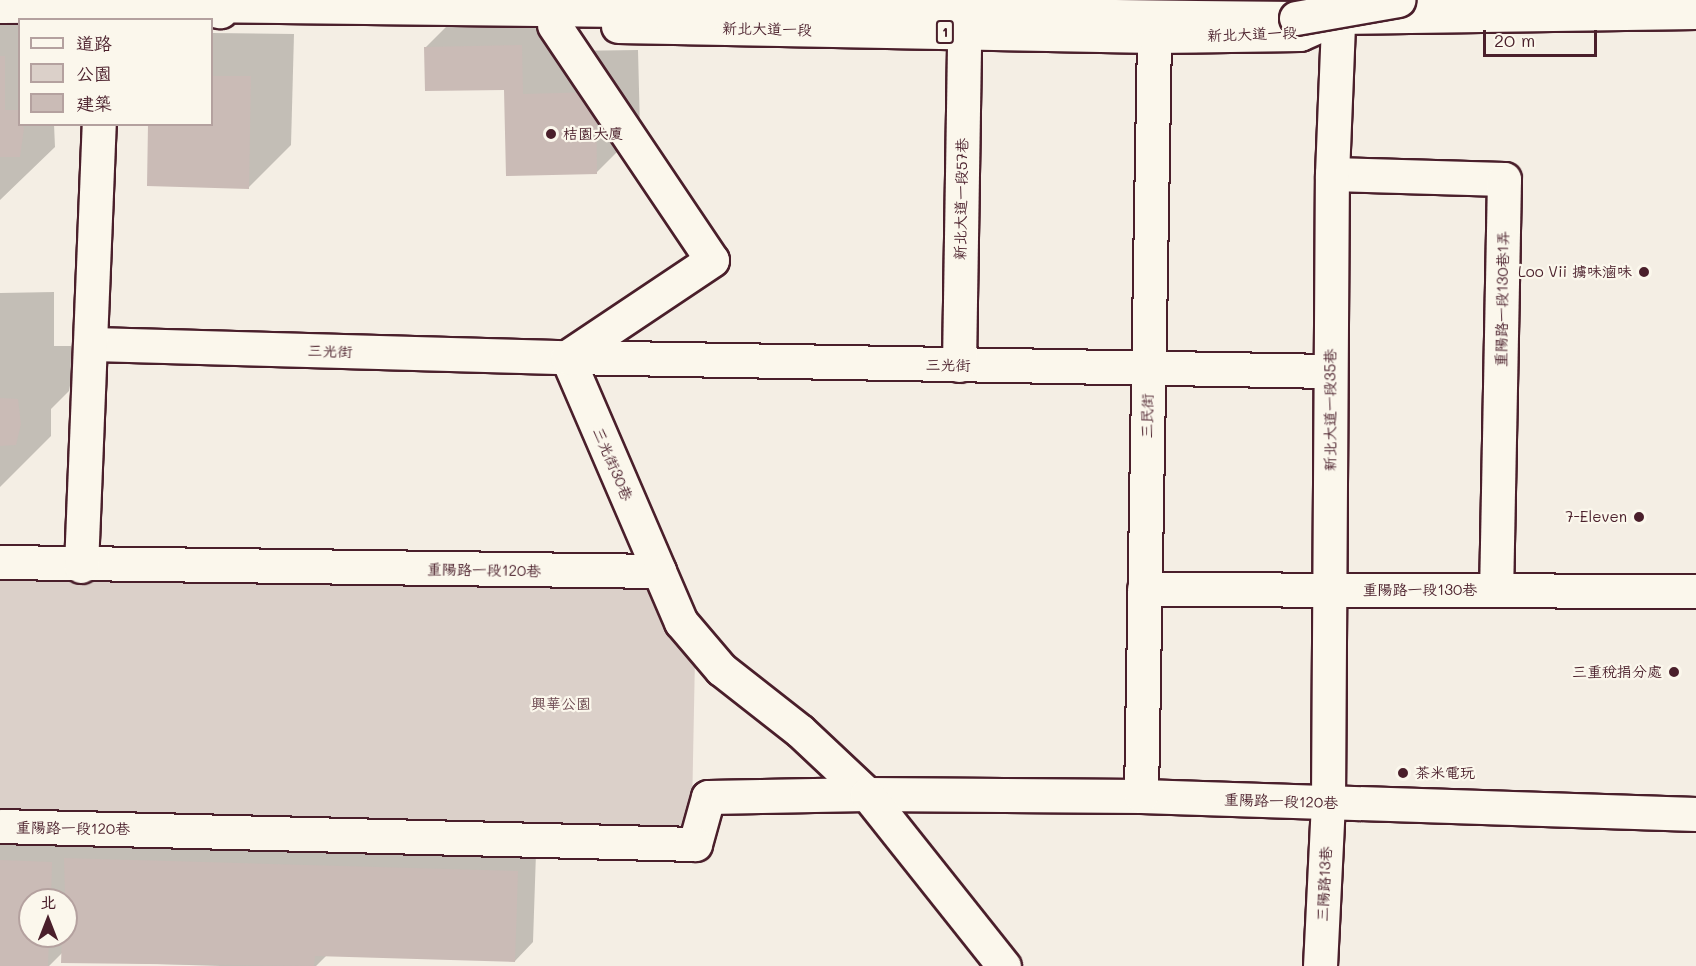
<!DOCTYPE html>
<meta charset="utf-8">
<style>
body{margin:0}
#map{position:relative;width:1696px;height:966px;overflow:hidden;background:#f4eee4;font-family:Mali,"LXGW WenKai TC",sans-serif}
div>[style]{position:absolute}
.green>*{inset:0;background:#dbd0c9}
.shadow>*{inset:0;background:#0003}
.building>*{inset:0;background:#cabbb6}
.roads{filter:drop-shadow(2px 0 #4a1f2b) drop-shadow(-2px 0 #4a1f2b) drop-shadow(0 2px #4a1f2b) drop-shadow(0 -2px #4a1f2b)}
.minor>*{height:33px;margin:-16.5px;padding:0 16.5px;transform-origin:16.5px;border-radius:16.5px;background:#fbf7ec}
.major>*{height:33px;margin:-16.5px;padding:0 16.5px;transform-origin:16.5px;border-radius:16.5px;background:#fbf7ec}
.highway>*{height:33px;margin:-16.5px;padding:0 16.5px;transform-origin:16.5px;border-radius:16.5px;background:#fbf7ec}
.bridges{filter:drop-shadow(2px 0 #4a1f2b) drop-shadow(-2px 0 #4a1f2b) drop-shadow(0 2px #4a1f2b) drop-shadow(0 -2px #4a1f2b)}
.highway-bridge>*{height:33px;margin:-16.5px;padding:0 16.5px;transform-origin:16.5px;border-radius:16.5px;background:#fbf7ec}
.dots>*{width:16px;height:16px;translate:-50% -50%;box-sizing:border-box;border:3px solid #fbf7ec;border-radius:50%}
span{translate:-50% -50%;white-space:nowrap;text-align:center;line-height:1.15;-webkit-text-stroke:4.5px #fbf7ec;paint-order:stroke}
.shield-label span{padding:2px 4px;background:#fbf7ec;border:2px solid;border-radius:4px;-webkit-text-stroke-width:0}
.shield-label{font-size:14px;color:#4a1f2b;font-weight:700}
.street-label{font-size:15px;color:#4a1f2b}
.poi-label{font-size:15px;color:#4a1f2b}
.left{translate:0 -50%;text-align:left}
.right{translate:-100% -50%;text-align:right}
.park-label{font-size:15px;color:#6e4b52}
.legend{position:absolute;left:18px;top:18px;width:195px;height:108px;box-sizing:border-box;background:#fbf7ec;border:2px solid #b4a19f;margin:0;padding:8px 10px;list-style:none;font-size:18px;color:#4a1f2b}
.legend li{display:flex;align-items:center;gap:12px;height:30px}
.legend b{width:30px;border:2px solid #b4a19f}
.north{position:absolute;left:18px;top:888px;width:60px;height:60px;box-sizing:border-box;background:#fbf7ec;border:2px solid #b4a19f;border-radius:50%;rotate:0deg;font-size:16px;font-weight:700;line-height:24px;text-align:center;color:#4a1f2b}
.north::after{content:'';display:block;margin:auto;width:21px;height:27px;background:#4a1f2b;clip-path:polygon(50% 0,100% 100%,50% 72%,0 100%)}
.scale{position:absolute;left:1483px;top:30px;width:114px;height:27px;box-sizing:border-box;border:3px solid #4a1f2b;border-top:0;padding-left:8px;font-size:18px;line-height:21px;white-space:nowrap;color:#4a1f2b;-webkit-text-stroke:4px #fbf7ec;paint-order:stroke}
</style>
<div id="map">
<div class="green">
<i style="clip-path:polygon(0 571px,652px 583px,695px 657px,692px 811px,678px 829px,0 816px)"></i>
</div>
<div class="shadow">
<i style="clip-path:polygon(564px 3px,565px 51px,638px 50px,640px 129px,597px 172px,506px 88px,425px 48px,468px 5px)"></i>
<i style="clip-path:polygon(0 4px,20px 20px,20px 124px,54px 124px,55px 147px,0 200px)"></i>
<i style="clip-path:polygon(212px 33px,294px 34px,291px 145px,249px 187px,212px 124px)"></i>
<i style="clip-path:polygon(54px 292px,54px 346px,71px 346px,73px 370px,69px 391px,51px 409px,51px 436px,0 487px,0 293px)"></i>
<i style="clip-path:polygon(evenodd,0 836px,536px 853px,533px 942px,515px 961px,327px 955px,316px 966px,220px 966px,63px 961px,63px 952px,49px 966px,0 966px,0 836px,30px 900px,66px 900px,66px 936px,30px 936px,30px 900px)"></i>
</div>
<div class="building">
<i style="clip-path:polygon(522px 45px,523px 94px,596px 92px,597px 174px,506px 176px,504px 90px,425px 91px,424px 47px)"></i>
<i style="clip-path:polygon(0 56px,5px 56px,5px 110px,20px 110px,20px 124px,24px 128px,20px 157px,0 157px)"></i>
<i style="clip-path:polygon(212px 76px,251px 76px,249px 189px,147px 186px,148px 124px,212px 124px)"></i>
<i style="clip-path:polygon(0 398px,18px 399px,21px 424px,16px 445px,0 446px)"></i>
<i style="clip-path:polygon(64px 858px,518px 871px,515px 962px,315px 956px,314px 966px,61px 963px,62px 936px,66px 936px)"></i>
<i style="clip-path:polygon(0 860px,52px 862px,51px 900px,30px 900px,30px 936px,49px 936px,48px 966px,0 966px)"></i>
</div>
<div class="roads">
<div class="minor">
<i style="left:554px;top:25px;width:283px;rotate:56.1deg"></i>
<i style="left:712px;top:260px;width:174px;rotate:146.2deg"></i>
<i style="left:567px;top:357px;width:233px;rotate:66.7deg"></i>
<i style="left:1332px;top:174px;width:172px;rotate:1.7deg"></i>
<i style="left:1504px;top:179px;width:411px;rotate:91.1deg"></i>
<i style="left:92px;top:344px;width:475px;rotate:1.6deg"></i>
<i style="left:567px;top:357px;width:763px;rotate:1.05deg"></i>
<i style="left:959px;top:365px;width:332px;rotate:-89.1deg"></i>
<i style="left:0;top:562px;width:659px;rotate:0.78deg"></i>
<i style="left:659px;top:571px;width:56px;rotate:66.7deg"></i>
<i style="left:681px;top:622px;width:62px;rotate:49.6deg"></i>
<i style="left:721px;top:669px;width:100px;rotate:38.1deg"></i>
<i style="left:800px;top:731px;width:92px;rotate:43.2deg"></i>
<i style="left:867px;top:794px;width:159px;rotate:178.9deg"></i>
<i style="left:708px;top:797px;width:49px;rotate:105.5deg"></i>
<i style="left:695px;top:844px;width:695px;rotate:-178.52deg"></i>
<i style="left:81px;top:566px;width:442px;rotate:-87.7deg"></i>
<i style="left:1144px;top:589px;width:552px;rotate:0.21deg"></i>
<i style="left:867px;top:794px;width:274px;rotate:0.4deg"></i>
<i style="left:1141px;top:796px;width:555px;rotate:1.86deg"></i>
<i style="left:867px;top:794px;width:220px;rotate:51.5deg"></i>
<i style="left:1141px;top:796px;width:760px;rotate:-89.02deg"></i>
<i style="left:1320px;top:966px;width:164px;rotate:-87.2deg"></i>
<i style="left:1328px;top:802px;width:628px;rotate:-89.64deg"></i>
<i style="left:1332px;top:174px;width:174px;rotate:-87.7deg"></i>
</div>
<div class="major">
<i style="left:0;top:6px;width:193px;rotate:-0.3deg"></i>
<i style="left:193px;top:5px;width:28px;rotate:13deg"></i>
<i style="left:618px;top:26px;width:536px;rotate:1.07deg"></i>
<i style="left:1154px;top:36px;width:146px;rotate:-0.8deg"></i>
<i style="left:1300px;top:34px;width:42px;rotate:-24.1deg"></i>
<i style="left:1338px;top:17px;width:358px;rotate:-0.8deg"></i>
</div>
<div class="highway">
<i style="left:193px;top:5px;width:1103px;rotate:0.68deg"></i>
</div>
</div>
<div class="bridges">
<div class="highway-bridge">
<i style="left:1296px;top:18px;width:104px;rotate:-10deg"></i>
</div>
</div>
<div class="dots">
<i style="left:551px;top:134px;background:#4a1f2b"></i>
<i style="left:1644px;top:272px;background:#4a1f2b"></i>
<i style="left:1639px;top:517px;background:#4a1f2b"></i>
<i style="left:1674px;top:672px;background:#4a1f2b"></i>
<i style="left:1403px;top:773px;background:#4a1f2b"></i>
</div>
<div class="shield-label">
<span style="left:945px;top:32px">1</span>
</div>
<div class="street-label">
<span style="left:767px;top:29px;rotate:1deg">新北大道一段</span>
<span style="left:1252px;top:34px;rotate:-2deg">新北大道一段</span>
<span style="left:961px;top:199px;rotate:-89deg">新北大道一段57巷</span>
<span style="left:1502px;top:299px;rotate:-89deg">重陽路一段130巷1弄</span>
<span style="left:330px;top:351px;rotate:2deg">三光街</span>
<span style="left:948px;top:365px;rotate:1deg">三光街</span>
<span style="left:1330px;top:410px;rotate:-90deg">新北大道一段35巷</span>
<span style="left:1147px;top:416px;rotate:-89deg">三民街</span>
<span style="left:613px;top:464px;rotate:67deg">三光街30巷</span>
<span style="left:484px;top:570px;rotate:1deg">重陽路一段120巷</span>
<span style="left:1420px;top:590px">重陽路一段130巷</span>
<span style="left:1281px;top:801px;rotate:2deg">重陽路一段120巷</span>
<span style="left:73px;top:828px;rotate:1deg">重陽路一段120巷</span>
<span style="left:1324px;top:884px;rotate:-87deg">三陽路13巷</span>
</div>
<div class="poi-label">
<span class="left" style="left:563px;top:134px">桔園大廈</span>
<span class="right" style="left:1632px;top:272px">Loo Vii 擄味滷味</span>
<span class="right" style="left:1627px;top:517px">7-Eleven</span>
<span class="right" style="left:1662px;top:672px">三重稅捐分處</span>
<span class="left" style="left:1415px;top:773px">茶米電玩</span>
</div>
<div class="park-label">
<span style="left:561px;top:704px">興華公園</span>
</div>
<ul class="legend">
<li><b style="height:8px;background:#fbf7ec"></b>道路</li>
<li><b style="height:16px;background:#dbd0c9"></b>公園</li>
<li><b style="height:16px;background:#cabbb6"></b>建築</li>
</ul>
<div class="north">北</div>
<div class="scale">20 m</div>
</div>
